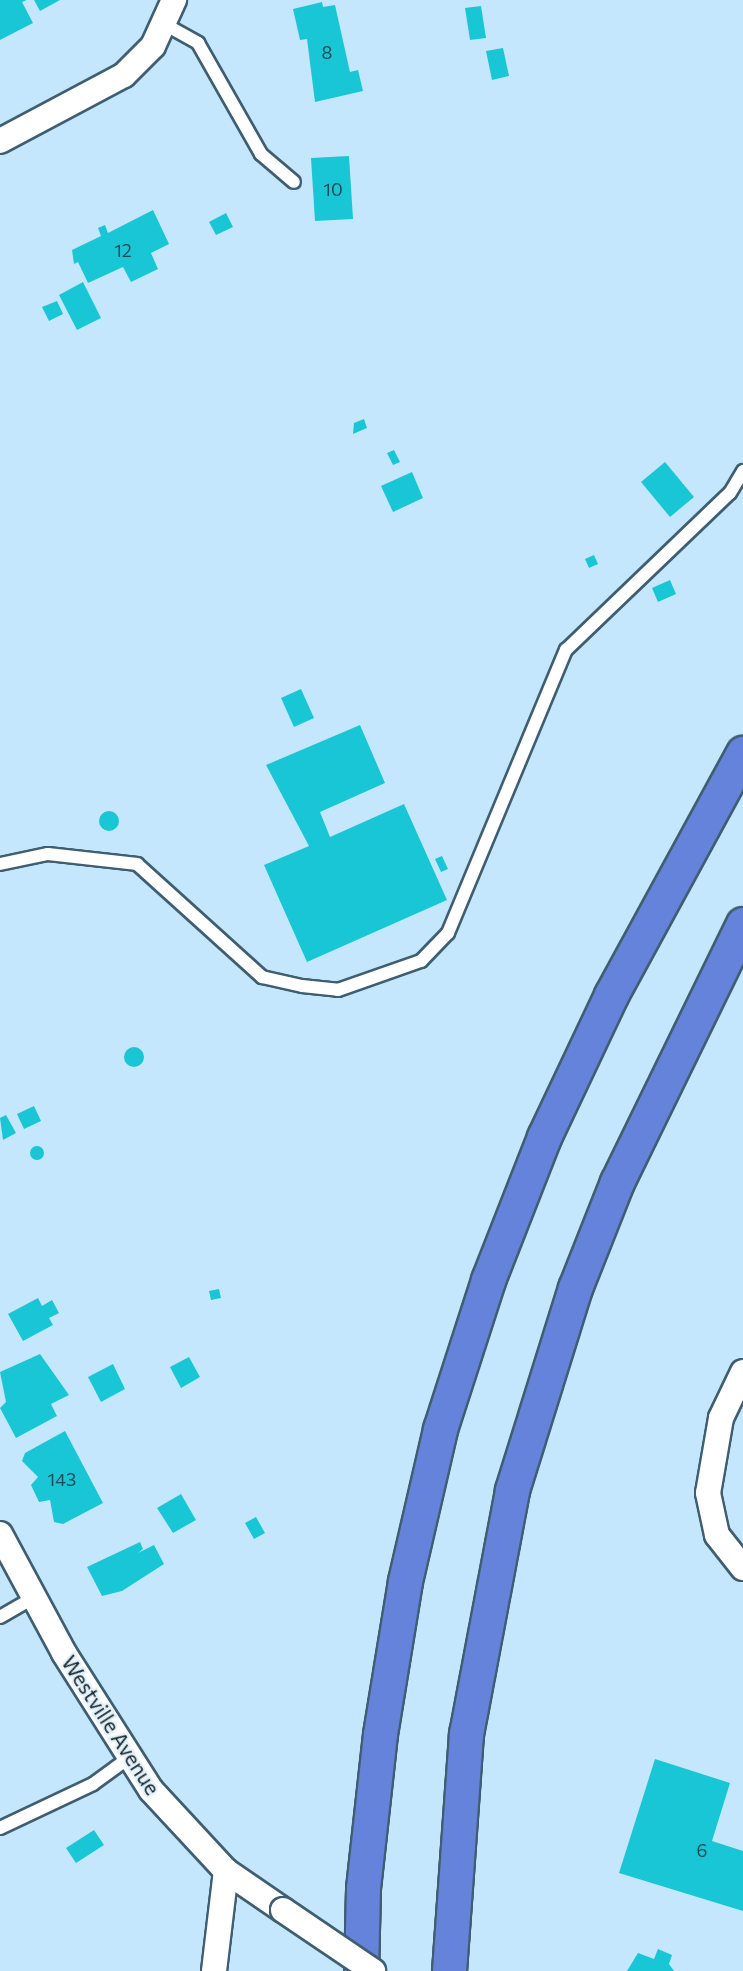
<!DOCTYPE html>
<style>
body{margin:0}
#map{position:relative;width:743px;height:1971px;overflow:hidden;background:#c4e7fe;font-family:Commissioner,sans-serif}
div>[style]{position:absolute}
.building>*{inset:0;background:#19c6d6}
.round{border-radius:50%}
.roads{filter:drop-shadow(2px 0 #3f5e72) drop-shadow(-2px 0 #3f5e72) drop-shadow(0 2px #3f5e72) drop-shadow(0 -2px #3f5e72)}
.lane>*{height:12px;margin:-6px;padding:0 6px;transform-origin:6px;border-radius:6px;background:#fff}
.street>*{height:24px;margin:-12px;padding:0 12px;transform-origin:12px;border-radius:12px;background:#fff}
.highway>*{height:33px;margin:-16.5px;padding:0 16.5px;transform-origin:16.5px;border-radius:16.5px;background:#6683dc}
.bridges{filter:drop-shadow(2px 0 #3f5e72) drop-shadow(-2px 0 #3f5e72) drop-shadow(0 2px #3f5e72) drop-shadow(0 -2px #3f5e72)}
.street-bridge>*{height:24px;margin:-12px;padding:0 12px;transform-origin:12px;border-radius:12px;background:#fff}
span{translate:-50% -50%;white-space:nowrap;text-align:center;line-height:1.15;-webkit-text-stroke:4.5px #e3f1fa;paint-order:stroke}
.number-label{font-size:18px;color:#174c56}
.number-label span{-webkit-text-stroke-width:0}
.street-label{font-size:21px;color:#16242c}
</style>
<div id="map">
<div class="building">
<i style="clip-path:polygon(0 0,27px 0,22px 2px,33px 23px,0 40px)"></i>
<i style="clip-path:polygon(34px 0,60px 0,40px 11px)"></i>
<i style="clip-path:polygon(322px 2px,323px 7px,335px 5px,350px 72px,358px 70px,363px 91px,315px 102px,307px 39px,300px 40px,293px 9px)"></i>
<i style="clip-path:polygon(481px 6px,486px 38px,470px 40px,465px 8px)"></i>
<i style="clip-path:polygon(503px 48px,509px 76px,492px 80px,486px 51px)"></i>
<i style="clip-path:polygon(349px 156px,353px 219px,315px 221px,311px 158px)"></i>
<i style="clip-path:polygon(153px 210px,169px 244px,151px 253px,158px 269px,131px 282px,123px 267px,88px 283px,78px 262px,74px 264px,72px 250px,101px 236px,98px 228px,105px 225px,108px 233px)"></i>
<i style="clip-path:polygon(226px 213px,233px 227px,216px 235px,209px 222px)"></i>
<i style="clip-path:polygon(83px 282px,101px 318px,77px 330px,59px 295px)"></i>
<i style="clip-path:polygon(57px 301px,63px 314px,49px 321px,42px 307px)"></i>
<i style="clip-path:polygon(364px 419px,367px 428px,353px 434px,354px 423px)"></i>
<i style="clip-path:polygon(394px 450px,400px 462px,393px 465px,387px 453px)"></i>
<i style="clip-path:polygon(665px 462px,694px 497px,670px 517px,641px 482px)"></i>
<i style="clip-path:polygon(412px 472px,423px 498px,393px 512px,381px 486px)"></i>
<i style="clip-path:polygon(594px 555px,598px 564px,589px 568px,585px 559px)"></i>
<i style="clip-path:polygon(670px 580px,676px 594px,658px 602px,652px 588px)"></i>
<i style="clip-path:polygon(301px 689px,314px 718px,294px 727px,281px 698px)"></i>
<i style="clip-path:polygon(360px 725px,385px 783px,320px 812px,330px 837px,404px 804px,447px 900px,307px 962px,264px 865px,309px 846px,266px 765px)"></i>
<i class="round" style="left:99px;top:811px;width:20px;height:20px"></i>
<i style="clip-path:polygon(442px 856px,448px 869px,441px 872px,435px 859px)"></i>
<i class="round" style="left:124px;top:1047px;width:20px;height:20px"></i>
<i style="clip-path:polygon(34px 1106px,41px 1121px,24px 1129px,17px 1114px)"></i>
<i style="clip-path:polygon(6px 1115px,16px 1133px,3px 1140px,0 1118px)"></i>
<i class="round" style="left:30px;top:1146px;width:14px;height:14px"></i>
<i style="clip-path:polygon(219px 1289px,221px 1298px,211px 1300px,209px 1291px)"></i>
<i style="clip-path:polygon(38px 1298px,42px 1306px,52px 1300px,59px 1313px,49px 1318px,53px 1325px,23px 1341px,8px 1314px)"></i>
<i style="clip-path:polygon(40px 1354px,69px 1395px,51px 1404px,57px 1416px,16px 1438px,0 1408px,6px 1402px,0 1372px)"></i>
<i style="clip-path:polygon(189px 1357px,200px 1377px,181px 1388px,170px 1367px)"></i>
<i style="clip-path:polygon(113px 1364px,125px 1389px,101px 1402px,88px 1377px)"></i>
<i style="clip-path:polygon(65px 1431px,103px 1503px,63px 1524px,54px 1522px,50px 1500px,39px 1502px,31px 1485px,38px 1477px,22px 1461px,25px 1453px)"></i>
<i style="clip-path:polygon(181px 1494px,196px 1520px,173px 1533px,157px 1508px)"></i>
<i style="clip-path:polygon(256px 1517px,265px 1533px,254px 1539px,245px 1523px)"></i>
<i style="clip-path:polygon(140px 1542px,143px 1549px,138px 1553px,154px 1545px,164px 1564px,122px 1591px,102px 1596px,87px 1567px)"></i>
<i style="clip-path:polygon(655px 1759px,730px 1783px,712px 1841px,743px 1851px,743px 1911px,619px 1873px)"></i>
<i style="clip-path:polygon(94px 1830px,104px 1845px,76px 1863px,66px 1848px)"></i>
<i style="clip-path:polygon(658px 1949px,672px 1955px,669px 1964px,674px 1971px,627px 1971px,638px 1953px,654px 1959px)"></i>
</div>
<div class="roads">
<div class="lane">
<i style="left:166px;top:25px;width:37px;rotate:29deg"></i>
<i style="left:198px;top:43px;width:128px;rotate:60.4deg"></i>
<i style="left:261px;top:154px;width:43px;rotate:40.3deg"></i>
<i style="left:0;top:864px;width:49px;rotate:-11.8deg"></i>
<i style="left:48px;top:854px;width:90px;rotate:6.4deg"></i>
<i style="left:137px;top:864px;width:169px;rotate:42.1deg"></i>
<i style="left:262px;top:977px;width:41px;rotate:12.7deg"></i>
<i style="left:302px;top:986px;width:36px;rotate:6deg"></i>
<i style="left:338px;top:990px;width:88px;rotate:-19.3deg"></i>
<i style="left:421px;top:961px;width:39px;rotate:-46deg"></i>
<i style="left:448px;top:933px;width:307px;rotate:-67.4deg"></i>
<i style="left:566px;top:650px;width:227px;rotate:-43.8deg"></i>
<i style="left:730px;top:493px;width:26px;rotate:-59deg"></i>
<i style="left:0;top:1617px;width:39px;rotate:-30deg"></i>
<i style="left:0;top:1828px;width:103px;rotate:-25.3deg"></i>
<i style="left:93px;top:1784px;width:46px;rotate:-36.1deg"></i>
</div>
<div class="street">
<i style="left:0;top:141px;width:140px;rotate:-28deg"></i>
<i style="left:124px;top:75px;width:41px;rotate:-45deg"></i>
<i style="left:153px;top:46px;width:51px;rotate:-65.5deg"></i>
<i style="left:743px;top:1372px;width:51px;rotate:115.6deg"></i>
<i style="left:721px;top:1418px;width:76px;rotate:99.8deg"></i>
<i style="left:708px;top:1493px;width:43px;rotate:77.9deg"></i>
<i style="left:717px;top:1535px;width:42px;rotate:51.8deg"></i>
<i style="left:0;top:1534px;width:135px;rotate:61.7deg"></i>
<i style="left:64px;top:1653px;width:162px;rotate:57.6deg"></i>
<i style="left:151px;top:1790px;width:110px;rotate:47.2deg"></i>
<i style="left:226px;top:1871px;width:69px;rotate:34.4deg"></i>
<i style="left:214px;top:1971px;width:101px;rotate:-83.2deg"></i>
</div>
<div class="highway">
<i style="left:361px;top:1971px;width:83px;rotate:-88.6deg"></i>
<i style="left:363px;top:1888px;width:155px;rotate:-83.7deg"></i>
<i style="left:380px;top:1734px;width:155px;rotate:-80.7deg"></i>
<i style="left:405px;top:1581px;width:156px;rotate:-77deg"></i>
<i style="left:440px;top:1429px;width:157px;rotate:-72.1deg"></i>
<i style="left:488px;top:1280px;width:154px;rotate:-68.6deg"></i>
<i style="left:544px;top:1137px;width:157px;rotate:-64.7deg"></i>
<i style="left:611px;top:995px;width:276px;rotate:-61.4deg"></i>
<i style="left:449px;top:1971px;width:238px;rotate:-85.9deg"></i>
<i style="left:466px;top:1734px;width:248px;rotate:-79.3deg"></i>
<i style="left:512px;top:1490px;width:212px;rotate:-72.7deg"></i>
<i style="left:575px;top:1288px;width:114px;rotate:-68.4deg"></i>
<i style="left:617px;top:1182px;width:287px;rotate:-64deg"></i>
</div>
</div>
<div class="bridges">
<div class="street-bridge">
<i style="left:283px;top:1910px;width:109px;rotate:34.1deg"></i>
</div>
</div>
<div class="number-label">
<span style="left:327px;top:52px">8</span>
<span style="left:333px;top:189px">10</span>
<span style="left:123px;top:250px">12</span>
<span style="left:62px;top:1479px">143</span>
<span style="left:702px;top:1850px">6</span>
</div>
<div class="street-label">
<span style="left:111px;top:1725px;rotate:57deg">Westville Avenue</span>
</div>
</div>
